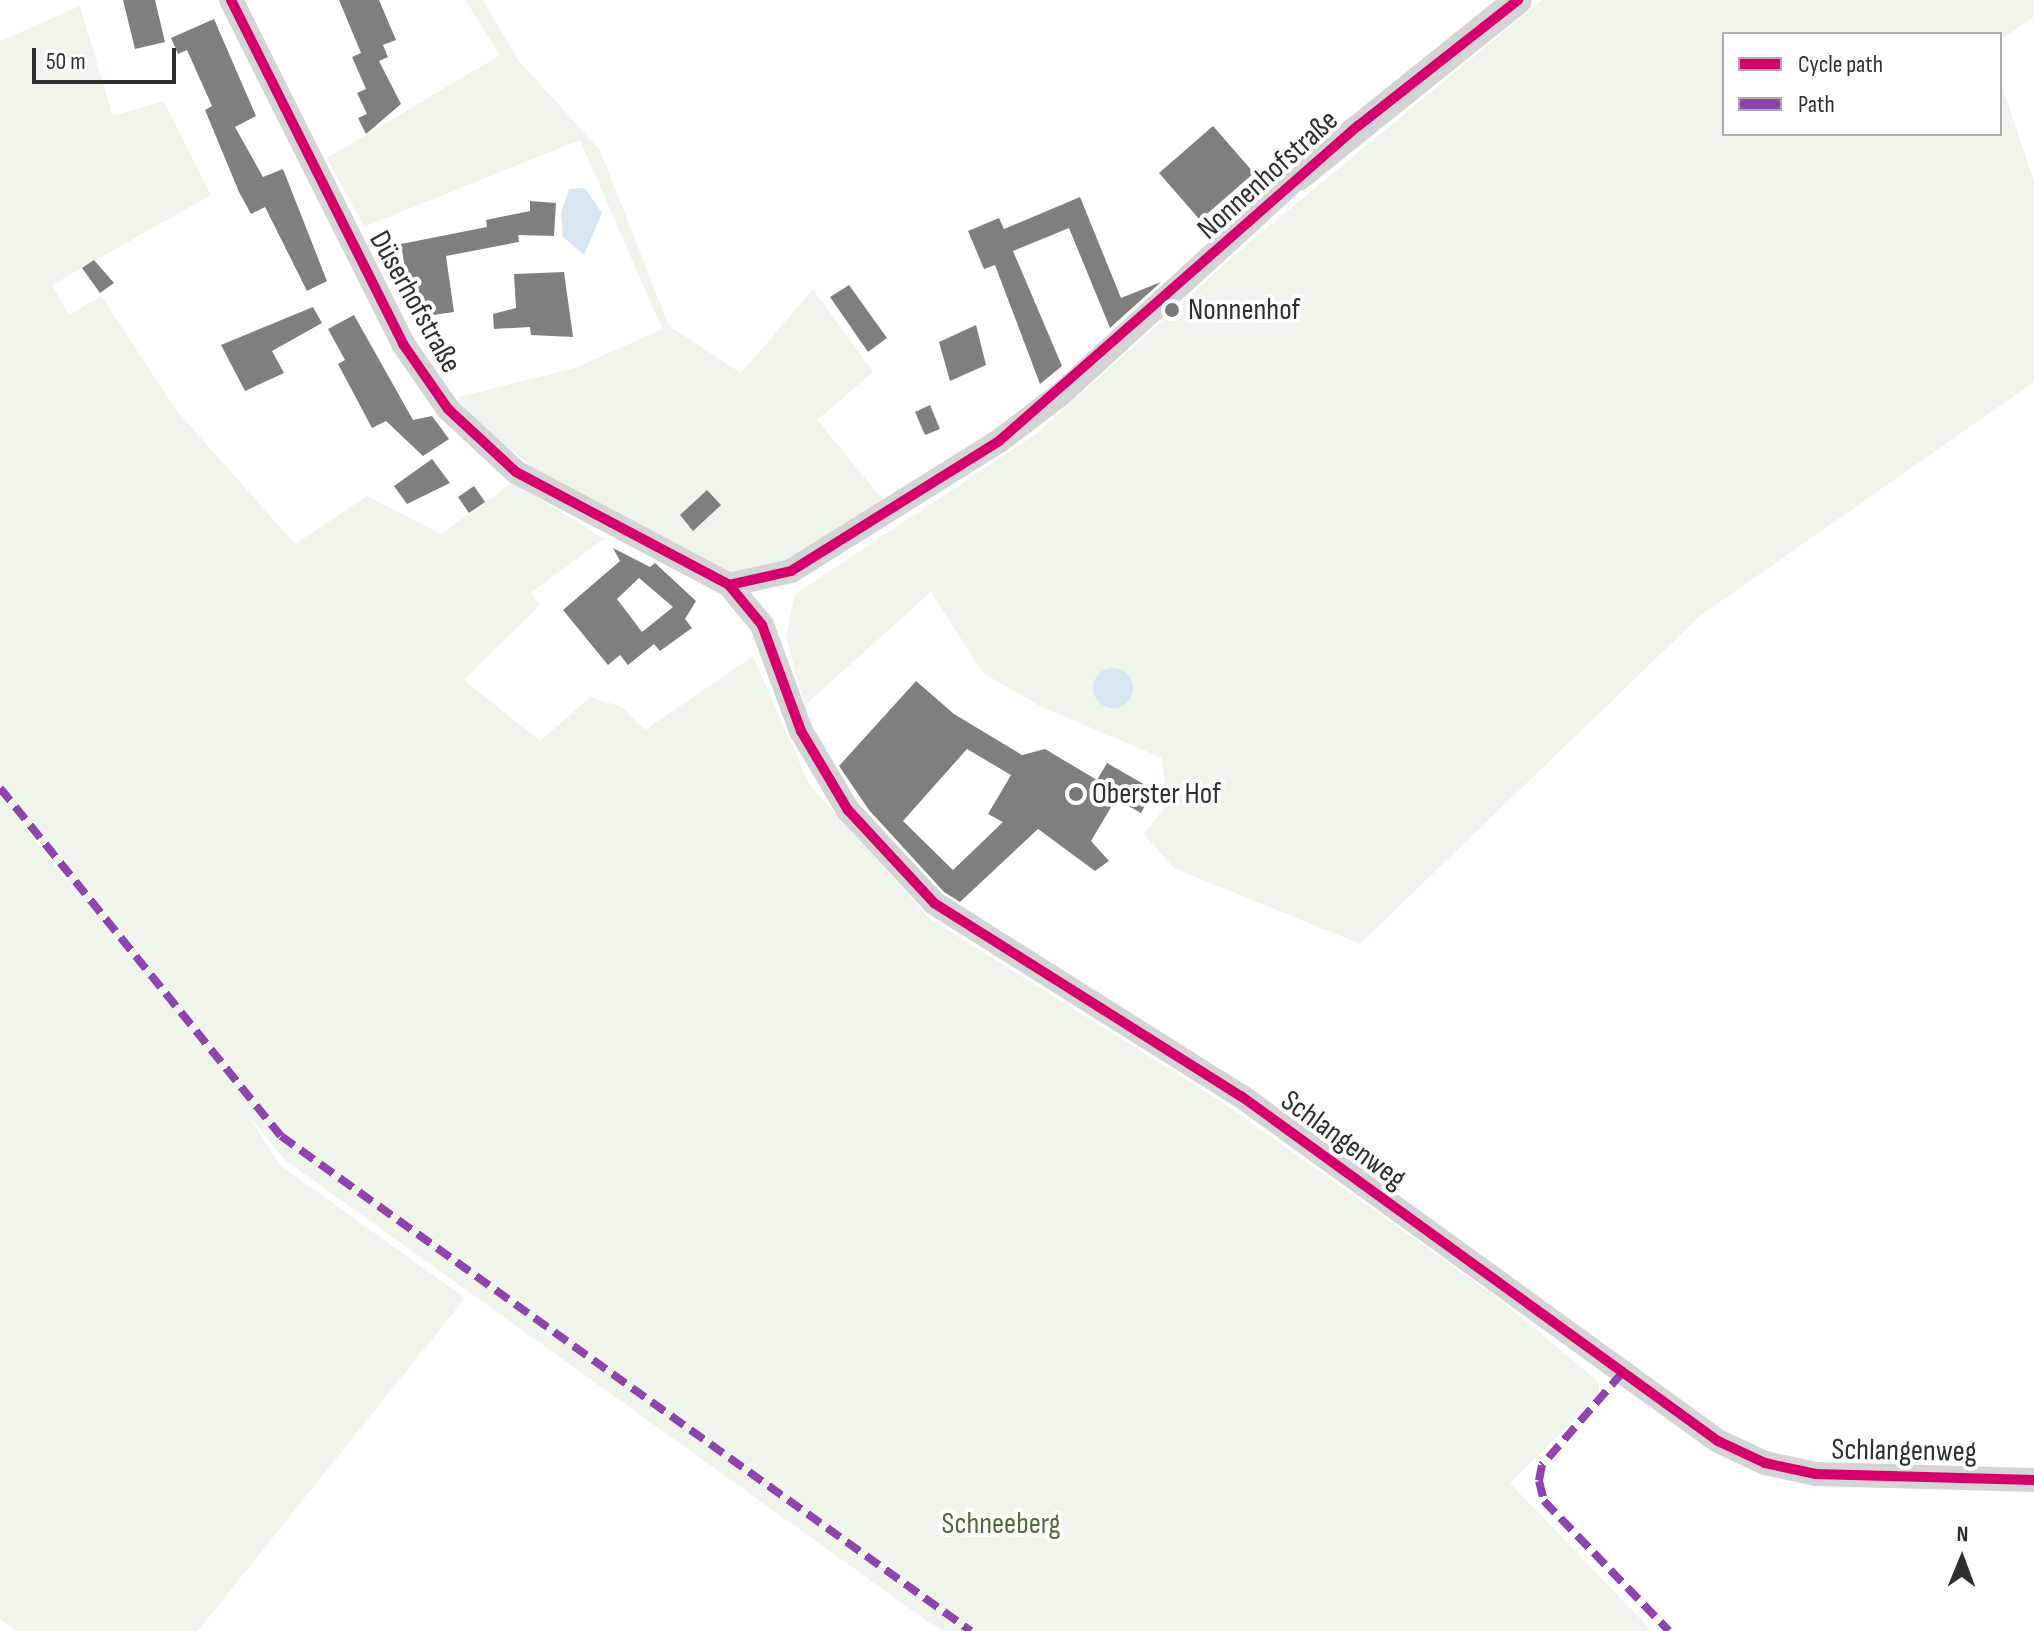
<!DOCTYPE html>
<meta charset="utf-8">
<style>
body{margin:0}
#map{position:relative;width:2034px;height:1631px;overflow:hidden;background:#fff;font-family:"Sofia Sans Condensed",sans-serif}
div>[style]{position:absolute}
.green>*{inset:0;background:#f0f5eb}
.water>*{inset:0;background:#d7e6f3}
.round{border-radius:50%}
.building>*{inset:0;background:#7f7f7f}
.minor>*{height:24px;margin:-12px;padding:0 12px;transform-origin:12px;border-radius:12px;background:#d4d4d4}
.tertiary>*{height:28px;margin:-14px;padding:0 14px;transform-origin:14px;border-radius:14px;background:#d4d4d4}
.quiet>*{height:8px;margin-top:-4px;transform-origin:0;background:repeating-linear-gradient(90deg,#8e44ad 0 16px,transparent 0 24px)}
.cycleway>*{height:10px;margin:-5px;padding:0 5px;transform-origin:5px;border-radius:5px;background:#d6006c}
.dots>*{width:22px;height:22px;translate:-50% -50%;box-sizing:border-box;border:4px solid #fff;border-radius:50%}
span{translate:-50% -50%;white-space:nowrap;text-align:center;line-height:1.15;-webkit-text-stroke:8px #fff;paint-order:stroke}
.street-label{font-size:30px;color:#2f2f2f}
.poi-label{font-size:30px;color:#2f2f2f}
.left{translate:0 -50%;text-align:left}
.park-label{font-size:30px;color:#4d6e38}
.legend{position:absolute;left:1722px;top:32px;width:280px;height:104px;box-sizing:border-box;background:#fff;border:2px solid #acacac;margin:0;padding:10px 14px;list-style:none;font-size:24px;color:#2f2f2f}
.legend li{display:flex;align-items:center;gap:16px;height:40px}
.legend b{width:40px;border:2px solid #acacac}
.north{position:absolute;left:1922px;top:1519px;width:80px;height:80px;-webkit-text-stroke:6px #fff;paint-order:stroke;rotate:1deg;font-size:22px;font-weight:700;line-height:32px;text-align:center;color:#2f2f2f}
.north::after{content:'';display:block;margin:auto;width:28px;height:36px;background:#2f2f2f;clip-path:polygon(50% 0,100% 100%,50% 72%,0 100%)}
.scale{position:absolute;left:32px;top:48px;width:144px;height:36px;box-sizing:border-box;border:4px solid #2f2f2f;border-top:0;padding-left:10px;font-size:24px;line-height:28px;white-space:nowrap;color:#2f2f2f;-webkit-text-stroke:6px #fff;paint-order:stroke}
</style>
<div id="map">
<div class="green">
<i style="clip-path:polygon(465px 0,483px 0,518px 60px,600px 150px,669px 326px,741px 373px,813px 289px,873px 372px,817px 420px,884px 501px,784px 564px,732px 574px,543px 476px,472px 418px,458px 397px,575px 368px,662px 329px,580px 140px,364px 227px,327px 158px,500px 55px)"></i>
<i style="clip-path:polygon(1542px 0,2034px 0,2034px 17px,2000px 40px,1724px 34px,1724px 134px,2000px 134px,2000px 80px,2034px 181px,2034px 382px,1700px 616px,1360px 944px,1174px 868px,1144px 834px,1167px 804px,1162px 758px,1040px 706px,983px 673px,931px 592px,805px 705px,786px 637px,795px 594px,1036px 434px,1246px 245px)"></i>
<i style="clip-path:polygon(80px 6px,113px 116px,164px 101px,211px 195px,52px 285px,69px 315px,101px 296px,177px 411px,295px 544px,367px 496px,441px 534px,513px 482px,604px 539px,531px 593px,540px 605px,464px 680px,540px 741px,590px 697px,622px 707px,645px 730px,753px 656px,809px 784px,930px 919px,1216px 1098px,1499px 1299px,1599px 1382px,1599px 1395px,1510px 1483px,1652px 1631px,941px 1631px,285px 1160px,248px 1115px,280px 1165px,465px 1298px,198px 1631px,17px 1631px,0 1619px,0 794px,84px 904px,0 786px,0 41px)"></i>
</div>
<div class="water">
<i style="clip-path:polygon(585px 188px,602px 213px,584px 255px,563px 237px,561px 213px,569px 189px)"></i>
<i class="round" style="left:1093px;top:668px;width:40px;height:40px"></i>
</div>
<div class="building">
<i style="clip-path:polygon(123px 0,155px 0,165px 42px,135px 49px)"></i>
<i style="clip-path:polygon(339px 0,379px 0,396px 40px,383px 45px,388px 57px,379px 61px,401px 104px,366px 134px,358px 118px,367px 114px,357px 93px,366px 89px,352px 57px,361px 53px)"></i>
<i style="clip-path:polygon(214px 19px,256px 116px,235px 127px,263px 177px,283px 169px,327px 281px,307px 291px,265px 207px,251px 214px,239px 192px,205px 110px,212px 106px,187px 50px,178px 54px,171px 38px)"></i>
<i style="clip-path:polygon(1213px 126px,1254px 173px,1200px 220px,1159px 173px)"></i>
<i style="clip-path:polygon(1080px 197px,1121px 298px,1161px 282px,1110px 328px,1069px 228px,1013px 251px,1062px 366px,1040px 384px,995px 265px,984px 269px,968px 231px,999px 218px,1004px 229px)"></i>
<i style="clip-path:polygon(530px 201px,556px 203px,554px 236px,518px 235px,519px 242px,446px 256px,454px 312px,413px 318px,401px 244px,487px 227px,486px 220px,530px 211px)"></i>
<i style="clip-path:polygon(94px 260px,114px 283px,100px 293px,82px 268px)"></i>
<i style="clip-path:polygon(564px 272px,573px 337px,531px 335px,530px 327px,494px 329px,493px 314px,516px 308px,514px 274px)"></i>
<i style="clip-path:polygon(849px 285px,887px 338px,868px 352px,830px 297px)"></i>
<i style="clip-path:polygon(313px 307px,322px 323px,272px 351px,284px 373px,245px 391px,221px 345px)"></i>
<i style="clip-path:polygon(354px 315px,413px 420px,432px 416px,449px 439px,423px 456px,386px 421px,372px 428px,338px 364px,345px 360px,328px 329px)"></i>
<i style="clip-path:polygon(976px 325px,986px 365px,950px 381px,939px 342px)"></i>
<i style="clip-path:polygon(930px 405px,940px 429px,925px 435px,915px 412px)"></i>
<i style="clip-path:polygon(432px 459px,450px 483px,407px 504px,394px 486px)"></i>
<i style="clip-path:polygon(474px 486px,485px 502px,469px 513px,458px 497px)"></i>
<i style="clip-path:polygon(707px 490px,721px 505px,693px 531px,680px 515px)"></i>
<i style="clip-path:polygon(evenodd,613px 548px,650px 567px,655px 563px,696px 601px,685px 619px,692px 628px,660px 651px,654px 644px,628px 665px,620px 655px,608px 665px,563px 610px,620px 561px,613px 548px,639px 578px,673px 607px,642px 632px,617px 599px,639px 578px)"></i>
<i style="clip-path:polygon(evenodd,916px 681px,954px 714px,1022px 755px,1045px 749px,1097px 780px,1107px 763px,1154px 790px,1141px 813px,1116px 799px,1091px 841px,1109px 861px,1095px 871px,1038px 829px,960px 902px,944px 892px,869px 810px,839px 766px,916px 681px,967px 749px,1011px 775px,988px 814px,1003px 822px,953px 870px,903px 821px,967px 749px)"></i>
</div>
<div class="minor">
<i style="left:231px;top:0;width:385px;rotate:63.4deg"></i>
<i style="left:403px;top:344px;width:79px;rotate:55.3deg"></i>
<i style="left:448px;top:409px;width:93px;rotate:42.8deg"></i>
<i style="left:516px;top:472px;width:241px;rotate:27.9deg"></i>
<i style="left:729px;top:585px;width:64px;rotate:-12.7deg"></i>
<i style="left:791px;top:571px;width:245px;rotate:-32deg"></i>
<i style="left:999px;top:441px;width:78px;rotate:-37.2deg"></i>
<i style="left:1061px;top:394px;width:321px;rotate:-42.5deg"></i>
<i style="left:729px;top:585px;width:52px;rotate:50.5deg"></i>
<i style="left:762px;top:625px;width:113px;rotate:69.8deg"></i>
<i style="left:801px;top:731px;width:92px;rotate:59.3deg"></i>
<i style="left:848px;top:810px;width:127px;rotate:47.2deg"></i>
<i style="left:934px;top:903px;width:363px;rotate:32.2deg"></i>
<i style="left:1241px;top:1096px;width:589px;rotate:35.88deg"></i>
<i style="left:1718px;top:1441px;width:52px;rotate:25.1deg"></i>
<i style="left:1765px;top:1463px;width:52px;rotate:12.2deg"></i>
<i style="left:1816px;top:1474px;width:218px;rotate:1.6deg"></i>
</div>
<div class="tertiary">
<i style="left:1298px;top:177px;width:282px;rotate:-38.8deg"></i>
</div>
<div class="quiet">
<i style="left:0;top:788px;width:447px;rotate:51.1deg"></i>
<i style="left:281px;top:1136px;width:849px;rotate:35.66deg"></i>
<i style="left:1622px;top:1373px;width:122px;rotate:131deg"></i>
<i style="left:1542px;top:1465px;width:16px;rotate:101deg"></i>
<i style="left:1539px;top:1481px;width:21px;rotate:76deg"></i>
<i style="left:1544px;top:1501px;width:180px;rotate:46.1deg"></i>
</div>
<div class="cycleway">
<i style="left:231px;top:0;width:385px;rotate:63.4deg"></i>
<i style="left:403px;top:344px;width:79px;rotate:55.3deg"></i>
<i style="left:448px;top:409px;width:93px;rotate:42.8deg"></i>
<i style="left:516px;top:472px;width:241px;rotate:27.9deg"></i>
<i style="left:729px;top:585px;width:64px;rotate:-12.7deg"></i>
<i style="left:791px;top:571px;width:245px;rotate:-32deg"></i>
<i style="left:999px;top:441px;width:478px;rotate:-41.3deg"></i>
<i style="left:1358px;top:126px;width:204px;rotate:-38.2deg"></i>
<i style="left:729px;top:585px;width:52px;rotate:50.5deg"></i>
<i style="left:762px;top:625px;width:113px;rotate:69.8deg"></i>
<i style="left:801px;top:731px;width:92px;rotate:59.3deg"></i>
<i style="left:848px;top:810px;width:127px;rotate:47.2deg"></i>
<i style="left:934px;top:903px;width:363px;rotate:32.2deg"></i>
<i style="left:1241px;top:1096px;width:589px;rotate:35.88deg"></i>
<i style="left:1718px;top:1441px;width:52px;rotate:25.1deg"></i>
<i style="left:1765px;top:1463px;width:52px;rotate:12.2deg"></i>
<i style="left:1816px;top:1474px;width:218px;rotate:1.6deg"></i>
</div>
<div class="dots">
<i style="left:1172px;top:310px;background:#787878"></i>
<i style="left:1076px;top:794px;background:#787878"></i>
</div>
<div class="street-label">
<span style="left:1268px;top:175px;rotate:-42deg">Nonnenhofstraße</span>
<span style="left:415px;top:302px;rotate:61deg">Düserhofstraße</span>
<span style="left:1343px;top:1140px;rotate:36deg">Schlangenweg</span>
<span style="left:1904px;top:1451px;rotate:1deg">Schlangenweg</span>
</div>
<div class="poi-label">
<span class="left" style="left:1188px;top:310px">Nonnenhof</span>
<span class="left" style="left:1092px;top:794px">Oberster Hof</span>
</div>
<div class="park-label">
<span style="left:1001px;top:1524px">Schneeberg</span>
</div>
<ul class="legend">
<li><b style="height:10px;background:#d6006c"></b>Cycle path</li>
<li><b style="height:10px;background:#8e44ad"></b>Path</li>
</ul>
<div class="north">N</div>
<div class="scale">50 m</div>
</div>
